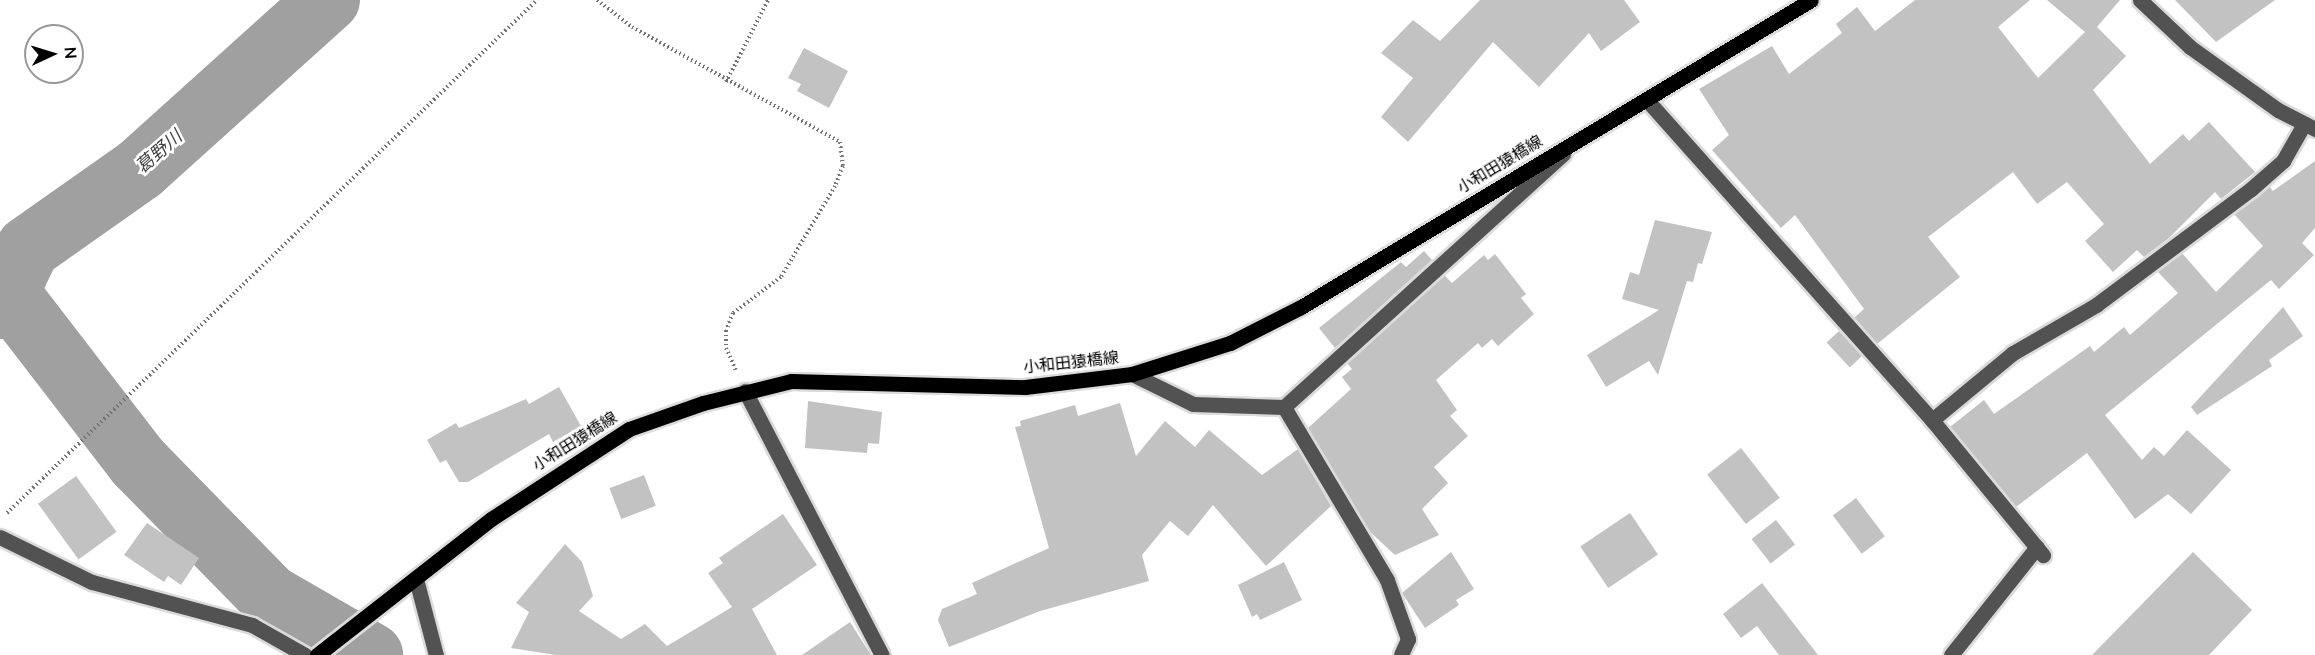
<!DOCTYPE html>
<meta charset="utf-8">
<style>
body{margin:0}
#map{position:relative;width:2315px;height:655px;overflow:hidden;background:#fff;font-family:"Nunito Sans","Noto Sans JP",sans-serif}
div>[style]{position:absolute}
.river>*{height:64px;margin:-32px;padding:0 32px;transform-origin:32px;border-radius:32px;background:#a0a0a0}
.building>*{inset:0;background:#c2c2c2;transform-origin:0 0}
.path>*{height:4px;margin-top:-2px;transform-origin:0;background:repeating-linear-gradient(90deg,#747474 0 1.5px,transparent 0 4.5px)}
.roads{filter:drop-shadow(2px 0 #dbdbdb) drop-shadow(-2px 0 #dbdbdb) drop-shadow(0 2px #dbdbdb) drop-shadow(0 -2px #dbdbdb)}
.minor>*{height:15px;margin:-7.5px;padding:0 7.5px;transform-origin:7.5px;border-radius:7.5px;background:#525252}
.major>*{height:15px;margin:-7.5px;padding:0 7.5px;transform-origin:7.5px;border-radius:7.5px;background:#000}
span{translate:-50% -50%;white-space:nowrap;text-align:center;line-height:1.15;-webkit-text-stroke:5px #fff;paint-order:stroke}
.street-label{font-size:16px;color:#000}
.water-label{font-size:18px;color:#414141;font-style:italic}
.north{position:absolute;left:24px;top:24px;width:60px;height:60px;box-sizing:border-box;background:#fff;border:2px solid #999;border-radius:50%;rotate:86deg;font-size:16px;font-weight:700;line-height:24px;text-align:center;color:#000}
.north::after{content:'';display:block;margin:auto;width:21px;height:27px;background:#000;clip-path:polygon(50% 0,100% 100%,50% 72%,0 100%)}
</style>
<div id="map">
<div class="river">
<i style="left:7px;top:292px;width:215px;rotate:52.4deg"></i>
<i style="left:138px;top:462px;width:187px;rotate:45.6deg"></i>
<i style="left:269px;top:596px;width:118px;rotate:30deg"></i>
<i style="left:0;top:307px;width:65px;rotate:-64.6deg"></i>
<i style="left:28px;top:248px;width:137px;rotate:-35.2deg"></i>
<i style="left:140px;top:169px;width:253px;rotate:-42deg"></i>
</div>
<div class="building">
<i style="clip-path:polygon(1480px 0,1624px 0,1640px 22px,1601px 51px,1589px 33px,1539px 87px,1493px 42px,1408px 142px,1381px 117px,1413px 78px,1381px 53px,1413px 20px,1440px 41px)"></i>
<i style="clip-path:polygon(1915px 0,2030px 0,1998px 27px,2038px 78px,2085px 32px,2047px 0,2120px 0,2097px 27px,2126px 56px,2093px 90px,2150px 164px,2183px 134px,2189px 141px,2209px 122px,2255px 172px,2221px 199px,2215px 192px,2169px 238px,2144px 257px,2137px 250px,2113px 272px,2085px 241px,2104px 224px,2067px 182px,2037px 204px,2013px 172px,1928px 237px,1960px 277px,1877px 344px,1854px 318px,1864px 309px,1795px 215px,1781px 228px,1712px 150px,1729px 135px,1699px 89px,1772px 46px,1789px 74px,1842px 33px,1836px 24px,1857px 7px,1875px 31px)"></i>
<i style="clip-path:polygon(2175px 0,2275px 0,2216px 42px)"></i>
<i style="clip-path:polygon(804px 48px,848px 71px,829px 108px,797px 91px,801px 84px,788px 78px)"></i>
<i style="clip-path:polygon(2315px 161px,2315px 228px,2302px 243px,2314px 255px,2279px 289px,2271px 280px,2105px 415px,2142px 460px,2154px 447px,2164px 456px,2187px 430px,2231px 470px,2191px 514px,2168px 494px,2135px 519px,2087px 453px,2016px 507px,1950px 427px,1984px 400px,1994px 414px,2090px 346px,2094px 352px,2124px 327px,2130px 335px,2178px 293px,2157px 271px,2182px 253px,2216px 292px,2263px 246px,2234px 214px,2269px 186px,2273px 191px)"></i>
<i style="clip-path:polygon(1655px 220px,1712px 232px,1702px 264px,1698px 263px,1693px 282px,1687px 281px,1658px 375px,1649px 361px,1606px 387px,1587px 355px,1659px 310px,1622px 299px,1630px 272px,1639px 275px)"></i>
<i style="clip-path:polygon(1424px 251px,1432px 260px,1335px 348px,1319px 328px,1401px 262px,1406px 267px)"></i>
<i style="clip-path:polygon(1495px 254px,1526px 294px,1521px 298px,1534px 314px,1498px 346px,1492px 339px,1482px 348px,1478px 343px,1436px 380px,1457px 410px,1450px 416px,1468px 436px,1434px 467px,1448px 483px,1422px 509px,1439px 535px,1395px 555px,1369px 531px,1308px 428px,1351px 389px,1342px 377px,1352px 369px,1347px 363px,1444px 275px,1452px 283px,1484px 255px,1488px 260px)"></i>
<i style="clip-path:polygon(2283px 307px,2303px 336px,2269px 360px,2272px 366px,2197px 415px,2191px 407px)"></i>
<i style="left:1839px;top:331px;width:34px;height:17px;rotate:47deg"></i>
<i style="clip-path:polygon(559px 387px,581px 426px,553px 442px,549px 434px,468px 482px,459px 482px,446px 460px,440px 463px,427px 440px,456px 423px,459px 428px,526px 399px,529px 404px)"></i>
<i style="clip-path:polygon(808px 401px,882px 412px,879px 444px,868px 443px,867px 453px,805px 448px)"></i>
<i style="clip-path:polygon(1120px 403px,1136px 456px,1165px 421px,1195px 447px,1209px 430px,1262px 475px,1298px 449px,1331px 506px,1266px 566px,1213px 505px,1188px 536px,1170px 521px,1142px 555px,1149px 581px,1040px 611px,949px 647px,938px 620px,942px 609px,977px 594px,972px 583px,1049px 548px,1015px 427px,1021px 426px,1020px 421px,1075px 405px,1078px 416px)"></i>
<i style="left:1741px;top:448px;width:63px;height:43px;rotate:52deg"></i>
<i style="left:644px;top:475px;width:33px;height:37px;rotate:69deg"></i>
<i style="left:76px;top:476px;width:69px;height:47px;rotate:54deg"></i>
<i style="left:1856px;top:498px;width:48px;height:29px;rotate:53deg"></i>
<i style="left:1630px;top:513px;width:50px;height:60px;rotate:56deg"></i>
<i style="clip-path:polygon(783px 514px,817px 565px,752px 609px,777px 655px,556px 655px,511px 648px,529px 612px,516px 603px,565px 544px,582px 562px,593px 596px,579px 611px,621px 639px,645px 624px,667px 646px,732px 607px,708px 573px,723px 563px,719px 558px)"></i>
<i style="left:1776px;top:520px;width:31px;height:31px;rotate:52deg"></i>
<i style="clip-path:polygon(147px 523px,199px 558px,181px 585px,168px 576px,164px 582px,124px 555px)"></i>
<i style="clip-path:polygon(1451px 552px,1474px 589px,1456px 600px,1459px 605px,1425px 628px,1402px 593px)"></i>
<i style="clip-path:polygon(2193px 552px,2252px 610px,2209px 655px,2092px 655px)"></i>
<i style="clip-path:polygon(1284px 562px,1302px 600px,1260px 620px,1257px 614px,1252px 617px,1238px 585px)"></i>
<i style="clip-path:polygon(1762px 583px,1818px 655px,1779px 655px,1757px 626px,1741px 638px,1723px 614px)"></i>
<i style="clip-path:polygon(850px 622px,871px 655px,802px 655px)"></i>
</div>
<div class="path">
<i style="left:597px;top:0;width:44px;rotate:37.6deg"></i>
<i style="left:632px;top:27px;width:238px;rotate:28.9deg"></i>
<i style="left:840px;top:142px;width:24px;rotate:83deg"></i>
<i style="left:843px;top:166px;width:22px;rotate:112deg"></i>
<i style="left:835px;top:186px;width:106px;rotate:120.7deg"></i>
<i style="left:781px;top:277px;width:60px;rotate:143.1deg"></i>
<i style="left:733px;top:313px;width:18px;rotate:112deg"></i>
<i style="left:726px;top:330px;width:18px;rotate:90deg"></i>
<i style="left:726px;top:348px;width:24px;rotate:66deg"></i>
<i style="left:726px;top:82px;width:92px;rotate:-62.9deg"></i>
<i style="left:7px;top:513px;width:738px;rotate:-44.07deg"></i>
</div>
<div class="roads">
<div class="minor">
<i style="left:2140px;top:0;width:69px;rotate:43.2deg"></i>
<i style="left:2190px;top:47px;width:108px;rotate:35.6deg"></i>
<i style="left:2278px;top:110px;width:42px;rotate:27.2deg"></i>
<i style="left:1647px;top:100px;width:429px;rotate:48.3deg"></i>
<i style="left:1932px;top:420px;width:175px;rotate:50.6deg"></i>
<i style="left:1132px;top:374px;width:68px;rotate:26.2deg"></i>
<i style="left:1193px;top:404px;width:91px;rotate:1.9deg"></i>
<i style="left:1284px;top:407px;width:377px;rotate:-42.2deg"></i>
<i style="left:745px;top:391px;width:297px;rotate:62.6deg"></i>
<i style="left:1284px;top:407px;width:201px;rotate:59.2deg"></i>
<i style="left:1387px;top:580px;width:63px;rotate:70.4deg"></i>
<i style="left:1408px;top:639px;width:17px;rotate:114deg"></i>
<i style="left:1932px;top:420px;width:105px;rotate:-39.6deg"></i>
<i style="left:2013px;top:353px;width:96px;rotate:-30deg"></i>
<i style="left:2096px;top:305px;width:194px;rotate:-36.8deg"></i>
<i style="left:2251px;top:189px;width:43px;rotate:-41.2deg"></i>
<i style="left:2283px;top:161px;width:43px;rotate:-60.4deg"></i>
<i style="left:0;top:537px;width:102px;rotate:26.1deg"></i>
<i style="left:92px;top:582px;width:166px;rotate:15deg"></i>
<i style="left:252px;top:625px;width:61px;rotate:29.5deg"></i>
<i style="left:416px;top:579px;width:79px;rotate:75.3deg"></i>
<i style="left:1951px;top:655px;width:138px;rotate:-51.5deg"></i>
</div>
<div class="major">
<i style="left:317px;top:655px;width:221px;rotate:-38deg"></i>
<i style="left:491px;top:519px;width:165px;rotate:-33.1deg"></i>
<i style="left:629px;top:429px;width:78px;rotate:-19.4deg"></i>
<i style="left:703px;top:403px;width:91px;rotate:-14deg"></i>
<i style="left:791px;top:381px;width:234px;rotate:1.5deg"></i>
<i style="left:1025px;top:387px;width:108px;rotate:-6.9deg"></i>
<i style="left:1132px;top:374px;width:103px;rotate:-17.6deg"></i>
<i style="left:1230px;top:343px;width:80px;rotate:-26.9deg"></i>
<i style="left:1301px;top:307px;width:595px;rotate:-31.05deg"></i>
</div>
</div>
<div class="street-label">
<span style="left:1500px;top:165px;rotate:-31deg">小和田猿橋線</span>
<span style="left:1071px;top:363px;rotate:-6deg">小和田猿橋線</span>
<span style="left:575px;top:442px;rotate:-32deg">小和田猿橋線</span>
</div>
<div class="water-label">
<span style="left:159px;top:152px;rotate:-41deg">葛野川</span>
</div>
<div class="north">N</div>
</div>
